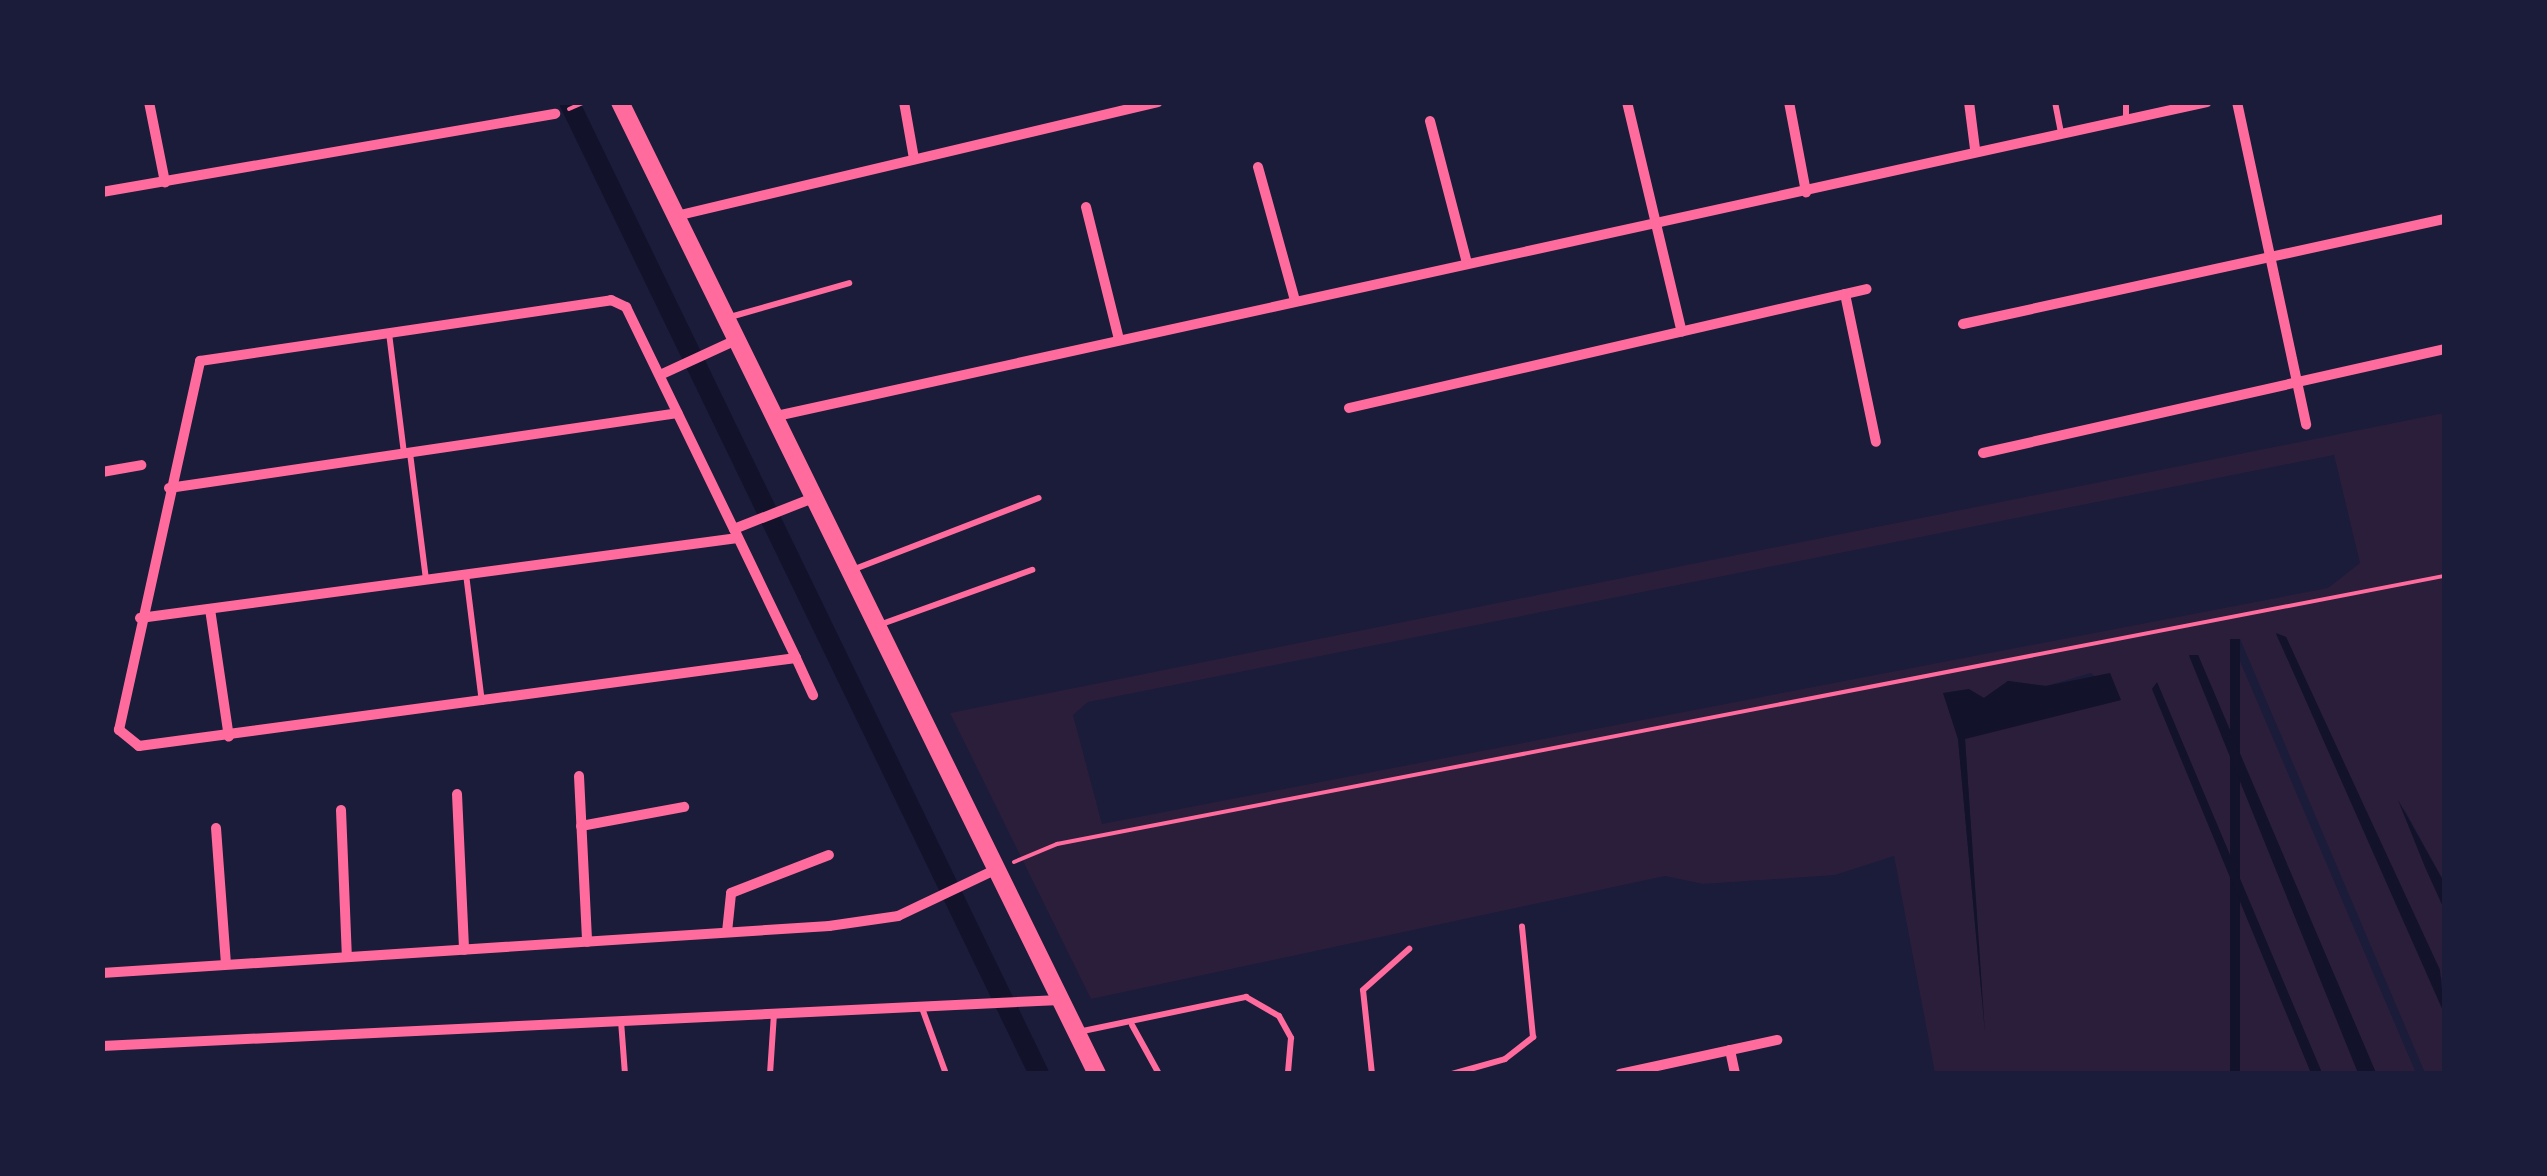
<!DOCTYPE html>
<style>
body{margin:0}
#map{position:relative;width:2547px;height:1176px;overflow:hidden;background:#1b1b3a;font-family:"Noto Sans",sans-serif}
div>[style]{position:absolute}
.green>*{inset:0;background:#2a1e3b}
.water>*{inset:0;background:#12122b;transform-origin:0 0}
.canal>*{height:20px;margin:-10px;padding:0 10px;transform-origin:10px;border-radius:10px;background:#12122b}
.path>*{height:4px;margin:-2px;padding:0 2px;transform-origin:2px;border-radius:2px;background:#ff6b9d}
.service>*{height:6px;margin:-3px;padding:0 3px;transform-origin:3px;border-radius:3px;background:#ff6b9d}
.minor>*{height:10px;margin:-5px;padding:0 5px;transform-origin:5px;border-radius:5px;background:#ff6b9d}
.secondary>*{height:18px;margin:-9px;padding:0 9px;transform-origin:9px;border-radius:9px;background:#ff6b9d}
span{translate:-50% -50%;white-space:nowrap;text-align:center;line-height:1.15;-webkit-text-stroke:9px #1b1b3a;paint-order:stroke}
.frame{position:absolute;inset:0;border:105px solid #1b1b3a;pointer-events:none}
</style>
<div id="map">
<div class="green">
<i style="clip-path:polygon(evenodd,2444px 413px,2444px 882px,2403px 807px,2444px 909px,2444px 984px,2286px 637px,2276px 634px,2430px 973px,2444px 1013px,2444px 1073px,2425px 1073px,2240px 639px,2231px 640px,2416px 1073px,2376px 1073px,2198px 655px,2189px 656px,2359px 1073px,2322px 1073px,2157px 683px,2311px 1073px,1935px 1073px,1894px 856px,1835px 875px,1703px 884px,1665px 876px,1091px 999px,950px 713px,2444px 413px,2334px 455px,2360px 563px,2328px 588px,1102px 824px,1073px 715px,1088px 702px,2334px 455px,2444px 413px,2091px 673px,2120px 700px,1965px 738px,1982px 999px,1958px 739px,1944px 693px,1984px 698px,2008px 681px,2046px 686px,2091px 673px)"></i>
</div>
<div class="water">
<i style="clip-path:polygon(2276px 633px,2286px 637px,2440px 970px,2444px 1013px)"></i>
<i style="left:2230px;top:639px;width:10px;height:472px"></i>
<i style="clip-path:polygon(2189px 655px,2198px 655px,2376px 1073px,2358px 1073px)"></i>
<i style="clip-path:polygon(2110px 673px,2121px 700px,1965px 739px,1985px 1033px,1958px 739px,1943px 693px,1969px 689px,1984px 698px,2008px 681px,2046px 686px)"></i>
<i style="clip-path:polygon(2157px 682px,2322px 1073px,2311px 1073px,2152px 689px)"></i>
<i style="clip-path:polygon(2398px 800px,2444px 882px,2444px 909px,2425px 867px)"></i>
</div>
<div class="canal">
<i style="left:569px;top:102px;width:1080px;rotate:64.19deg"></i>
</div>
<div class="path">
<i style="left:569px;top:109px;width:17px;rotate:-24deg"></i>
<i style="left:1014px;top:862px;width:47px;rotate:-22.7deg"></i>
<i style="left:1057px;top:844px;width:1413px;rotate:-10.94deg"></i>
</div>
<div class="service">
<i style="left:2055px;top:102px;width:33px;rotate:79deg"></i>
<i style="left:2126px;top:118px;width:16px;rotate:-90deg"></i>
<i style="left:730px;top:317px;width:124px;rotate:-15.9deg"></i>
<i style="left:389px;top:333px;width:121px;rotate:82.9deg"></i>
<i style="left:410px;top:453px;width:127px;rotate:82.8deg"></i>
<i style="left:852px;top:570px;width:200px;rotate:-21.1deg"></i>
<i style="left:466px;top:574px;width:129px;rotate:82.9deg"></i>
<i style="left:879px;top:625px;width:163px;rotate:-19.8deg"></i>
<i style="left:922px;top:1008px;width:70px;rotate:70deg"></i>
<i style="left:621px;top:1021px;width:53px;rotate:85.7deg"></i>
<i style="left:1132px;top:1025px;width:56px;rotate:61.1deg"></i>
<i style="left:1078px;top:1032px;width:172px;rotate:-11.8deg"></i>
<i style="left:1246px;top:997px;width:38px;rotate:30deg"></i>
<i style="left:1279px;top:1016px;width:25px;rotate:61deg"></i>
<i style="left:1291px;top:1038px;width:36px;rotate:95deg"></i>
<i style="left:770px;top:1074px;width:60px;rotate:-86.2deg"></i>
<i style="left:1372px;top:1074px;width:84px;rotate:-96.1deg"></i>
<i style="left:1363px;top:990px;width:62px;rotate:-41.7deg"></i>
<i style="left:1452px;top:1074px;width:55px;rotate:-15.8deg"></i>
<i style="left:1505px;top:1059px;width:36px;rotate:-38deg"></i>
<i style="left:1533px;top:1037px;width:111px;rotate:-95.7deg"></i>
</div>
<div class="minor">
<i style="left:149px;top:102px;width:82px;rotate:78.7deg"></i>
<i style="left:904px;top:102px;width:58px;rotate:80deg"></i>
<i style="left:1627px;top:102px;width:236px;rotate:76.6deg"></i>
<i style="left:1789px;top:102px;width:92px;rotate:79.3deg"></i>
<i style="left:1969px;top:102px;width:47px;rotate:82.7deg"></i>
<i style="left:2237px;top:102px;width:330px;rotate:77.9deg"></i>
<i style="left:1430px;top:121px;width:147px;rotate:75.4deg"></i>
<i style="left:1258px;top:167px;width:138px;rotate:74.5deg"></i>
<i style="left:102px;top:192px;width:460px;rotate:-9.8deg"></i>
<i style="left:1086px;top:207px;width:136px;rotate:76deg"></i>
<i style="left:676px;top:216px;width:495px;rotate:-13.3deg"></i>
<i style="left:1845px;top:294px;width:151px;rotate:78.2deg"></i>
<i style="left:1963px;top:324px;width:492px;rotate:-12.3deg"></i>
<i style="left:660px;top:375px;width:81px;rotate:-24.7deg"></i>
<i style="left:1349px;top:408px;width:531px;rotate:-12.94deg"></i>
<i style="left:772px;top:417px;width:1469px;rotate:-12.38deg"></i>
<i style="left:1983px;top:453px;width:473px;rotate:-12.7deg"></i>
<i style="left:102px;top:472px;width:40px;rotate:-10deg"></i>
<i style="left:169px;top:488px;width:514px;rotate:-8.38deg"></i>
<i style="left:734px;top:529px;width:85px;rotate:-21.4deg"></i>
<i style="left:210px;top:609px;width:129px;rotate:81.6deg"></i>
<i style="left:140px;top:618px;width:603px;rotate:-7.62deg"></i>
<i style="left:796px;top:658px;width:663px;rotate:172.37deg"></i>
<i style="left:139px;top:746px;width:26px;rotate:-141deg"></i>
<i style="left:119px;top:730px;width:378px;rotate:-77.6deg"></i>
<i style="left:200px;top:361px;width:416px;rotate:-8.4deg"></i>
<i style="left:611px;top:300px;width:17px;rotate:25deg"></i>
<i style="left:626px;top:307px;width:247px;rotate:64.1deg"></i>
<i style="left:734px;top:529px;width:143px;rotate:64.3deg"></i>
<i style="left:796px;top:658px;width:41px;rotate:65.3deg"></i>
<i style="left:579px;top:776px;width:166px;rotate:87.2deg"></i>
<i style="left:457px;top:794px;width:156px;rotate:87.4deg"></i>
<i style="left:341px;top:810px;width:147px;rotate:87.7deg"></i>
<i style="left:581px;top:826px;width:105px;rotate:-10.5deg"></i>
<i style="left:216px;top:828px;width:136px;rotate:85.8deg"></i>
<i style="left:727px;top:932px;width:39px;rotate:-84deg"></i>
<i style="left:731px;top:893px;width:105px;rotate:-21.2deg"></i>
<i style="left:102px;top:973px;width:729px;rotate:-3.7deg"></i>
<i style="left:829px;top:926px;width:70px;rotate:-8.2deg"></i>
<i style="left:898px;top:916px;width:110px;rotate:-25.4deg"></i>
<i style="left:102px;top:1046px;width:959px;rotate:-2.75deg"></i>
<i style="left:1730px;top:1050px;width:25px;rotate:78deg"></i>
<i style="left:1620px;top:1074px;width:161px;rotate:-12.2deg"></i>
</div>
<div class="secondary">
<i style="left:620px;top:102px;width:1083px;rotate:63.86deg"></i>
</div>
<div class="frame"></div>
</div>
